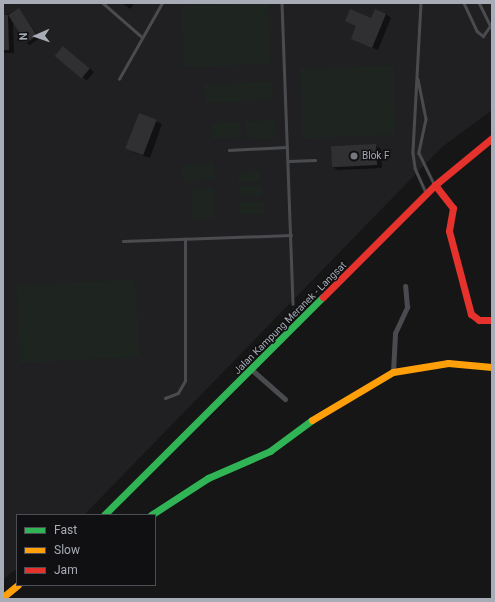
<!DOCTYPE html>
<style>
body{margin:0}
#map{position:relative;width:495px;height:602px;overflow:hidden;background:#161616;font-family:Roboto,sans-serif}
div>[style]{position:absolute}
.built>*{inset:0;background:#202022}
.green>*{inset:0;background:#1e241f;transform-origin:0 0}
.shadow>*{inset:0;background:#0007;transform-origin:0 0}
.building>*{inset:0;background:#303032;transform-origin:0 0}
.lane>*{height:2.5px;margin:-1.25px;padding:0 1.25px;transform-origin:1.25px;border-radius:1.25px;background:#4a4b4e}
.street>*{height:5px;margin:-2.5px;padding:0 2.5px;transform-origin:2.5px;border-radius:2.5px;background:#4a4b4e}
.fast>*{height:7px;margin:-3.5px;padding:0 3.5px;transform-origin:3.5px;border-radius:3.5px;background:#30b455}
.slow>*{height:7px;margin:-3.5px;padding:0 3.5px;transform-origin:3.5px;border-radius:3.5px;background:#ff9f0a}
.jam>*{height:7px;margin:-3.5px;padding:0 3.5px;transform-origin:3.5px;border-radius:3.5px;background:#e5322d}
.dots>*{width:11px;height:11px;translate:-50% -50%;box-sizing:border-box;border:2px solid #101012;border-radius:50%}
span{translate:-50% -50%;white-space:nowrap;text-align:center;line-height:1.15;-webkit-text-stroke:3px #101012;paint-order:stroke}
.poi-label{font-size:10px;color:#a8acb6}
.left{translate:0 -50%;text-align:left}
.street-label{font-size:10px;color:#a8acb6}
.frame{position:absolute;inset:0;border:4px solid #a8acb6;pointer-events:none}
.legend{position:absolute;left:16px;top:514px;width:140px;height:72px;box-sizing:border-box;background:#101012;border:1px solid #4d4e54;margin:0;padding:5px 7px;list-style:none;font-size:12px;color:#a8acb6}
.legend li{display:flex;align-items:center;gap:8px;height:20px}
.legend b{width:20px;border:1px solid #4d4e54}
.north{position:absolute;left:16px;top:16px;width:40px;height:40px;-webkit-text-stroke:3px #101012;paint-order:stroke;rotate:268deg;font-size:11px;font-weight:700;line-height:16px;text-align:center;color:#a8acb6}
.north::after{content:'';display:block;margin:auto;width:14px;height:18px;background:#a8acb6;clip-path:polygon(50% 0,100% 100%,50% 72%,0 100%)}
</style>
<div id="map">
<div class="built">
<i style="clip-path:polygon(3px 3px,492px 3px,492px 110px,442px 147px,84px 515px,17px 515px,17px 569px,3px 579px)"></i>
</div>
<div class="green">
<i style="left:268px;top:3px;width:61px;height:86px;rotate:88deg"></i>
<i style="left:393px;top:65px;width:70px;height:93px;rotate:88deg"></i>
<i style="left:272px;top:81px;width:19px;height:68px;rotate:87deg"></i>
<i style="left:275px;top:120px;width:18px;height:29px;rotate:87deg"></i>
<i style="left:240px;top:121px;width:16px;height:29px;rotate:86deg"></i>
<i style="left:214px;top:163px;width:17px;height:32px;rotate:87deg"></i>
<i style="left:260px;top:170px;width:11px;height:22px;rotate:85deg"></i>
<i style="left:262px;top:186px;width:10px;height:22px;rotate:90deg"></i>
<i style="left:192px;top:188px;width:22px;height:31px"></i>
<i style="left:263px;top:202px;width:12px;height:23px;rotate:90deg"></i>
<i style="left:135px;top:279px;width:78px;height:119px;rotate:87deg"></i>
</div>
<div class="shadow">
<i style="clip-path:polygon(122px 3px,135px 3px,130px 9px)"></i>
<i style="clip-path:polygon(19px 9px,40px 38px,30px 45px,26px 43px,13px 22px,14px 53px,3px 53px,3px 16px)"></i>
<i style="clip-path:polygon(386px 14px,391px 18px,378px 50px,358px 42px,357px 26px)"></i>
<i style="left:64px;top:47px;width:39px;height:11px;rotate:40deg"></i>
<i style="clip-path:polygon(140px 115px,162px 124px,150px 158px,133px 152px)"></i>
<i style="clip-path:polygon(376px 146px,381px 149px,382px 168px,338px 170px,332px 167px)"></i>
</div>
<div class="building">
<i style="left:19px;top:8px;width:33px;height:13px;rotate:57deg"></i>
<i style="clip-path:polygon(350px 9px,371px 18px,375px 9px,386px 14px,372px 48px,351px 39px,356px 26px,345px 21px)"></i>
<i style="clip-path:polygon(3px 15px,8px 15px,9px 50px,3px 50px)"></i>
<i style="left:63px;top:46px;width:35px;height:13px;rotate:40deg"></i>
<i style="left:139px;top:113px;width:19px;height:38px;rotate:21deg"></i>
<i style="left:376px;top:144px;width:21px;height:45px;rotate:87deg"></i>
</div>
<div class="lane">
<i style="left:103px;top:3px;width:50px;rotate:41deg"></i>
<i style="left:282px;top:3px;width:301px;rotate:87.9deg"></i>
<i style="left:421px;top:3px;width:150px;rotate:93.1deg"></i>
<i style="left:413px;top:153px;width:15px;rotate:82deg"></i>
<i style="left:415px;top:168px;width:27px;rotate:66deg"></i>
<i style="left:464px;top:3px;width:31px;rotate:65deg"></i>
<i style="left:477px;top:31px;width:8px;rotate:40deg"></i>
<i style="left:483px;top:36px;width:12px;rotate:-55deg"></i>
<i style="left:490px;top:26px;width:25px;rotate:-116deg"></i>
<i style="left:119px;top:79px;width:87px;rotate:-60.5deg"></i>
<i style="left:418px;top:79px;width:41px;rotate:78.7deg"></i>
<i style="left:426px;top:119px;width:35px;rotate:102deg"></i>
<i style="left:419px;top:153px;width:34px;rotate:64deg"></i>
<i style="left:229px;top:150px;width:58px;rotate:-3deg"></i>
<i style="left:289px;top:161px;width:26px;rotate:-2deg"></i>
<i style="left:123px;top:241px;width:168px;rotate:-2deg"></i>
<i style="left:165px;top:398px;width:14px;rotate:-21deg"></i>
<i style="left:178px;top:393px;width:14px;rotate:-60deg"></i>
<i style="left:185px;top:381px;width:142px;rotate:-90deg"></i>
</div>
<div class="street">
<i style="left:252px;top:370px;width:44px;rotate:41.3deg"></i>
<i style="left:393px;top:372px;width:39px;rotate:-87deg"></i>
<i style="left:395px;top:333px;width:29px;rotate:-65deg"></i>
<i style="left:407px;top:307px;width:21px;rotate:-95deg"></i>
</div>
<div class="fast">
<i style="left:104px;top:515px;width:309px;rotate:-44.9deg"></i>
<i style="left:151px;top:515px;width:68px;rotate:-33deg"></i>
<i style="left:208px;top:478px;width:68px;rotate:-23.5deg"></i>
<i style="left:270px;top:451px;width:52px;rotate:-36.4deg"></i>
</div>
<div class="slow">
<i style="left:312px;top:420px;width:94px;rotate:-30.7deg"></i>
<i style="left:393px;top:372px;width:56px;rotate:-9.3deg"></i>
<i style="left:448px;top:363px;width:44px;rotate:5.2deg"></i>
<i style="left:3px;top:597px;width:19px;rotate:-39deg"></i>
</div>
<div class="jam">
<i style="left:435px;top:185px;width:29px;rotate:52deg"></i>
<i style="left:453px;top:208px;width:23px;rotate:100deg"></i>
<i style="left:449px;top:231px;width:86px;rotate:75.2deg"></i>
<i style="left:471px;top:314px;width:10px;rotate:37deg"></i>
<i style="left:479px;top:320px;width:12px"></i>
<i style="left:323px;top:297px;width:158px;rotate:-45deg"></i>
<i style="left:435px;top:185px;width:74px;rotate:-39.5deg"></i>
</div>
<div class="dots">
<i style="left:354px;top:156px;background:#75787e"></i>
</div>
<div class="poi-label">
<span class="left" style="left:362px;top:156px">Blok F</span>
</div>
<div class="street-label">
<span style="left:290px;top:318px;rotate:-45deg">Jalan Kampung Meranek - Langsat</span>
</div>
<div class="frame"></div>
<ul class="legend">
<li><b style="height:5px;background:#30b455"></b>Fast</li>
<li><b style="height:5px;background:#ff9f0a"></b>Slow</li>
<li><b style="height:5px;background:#e5322d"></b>Jam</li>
</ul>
<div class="north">N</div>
</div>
